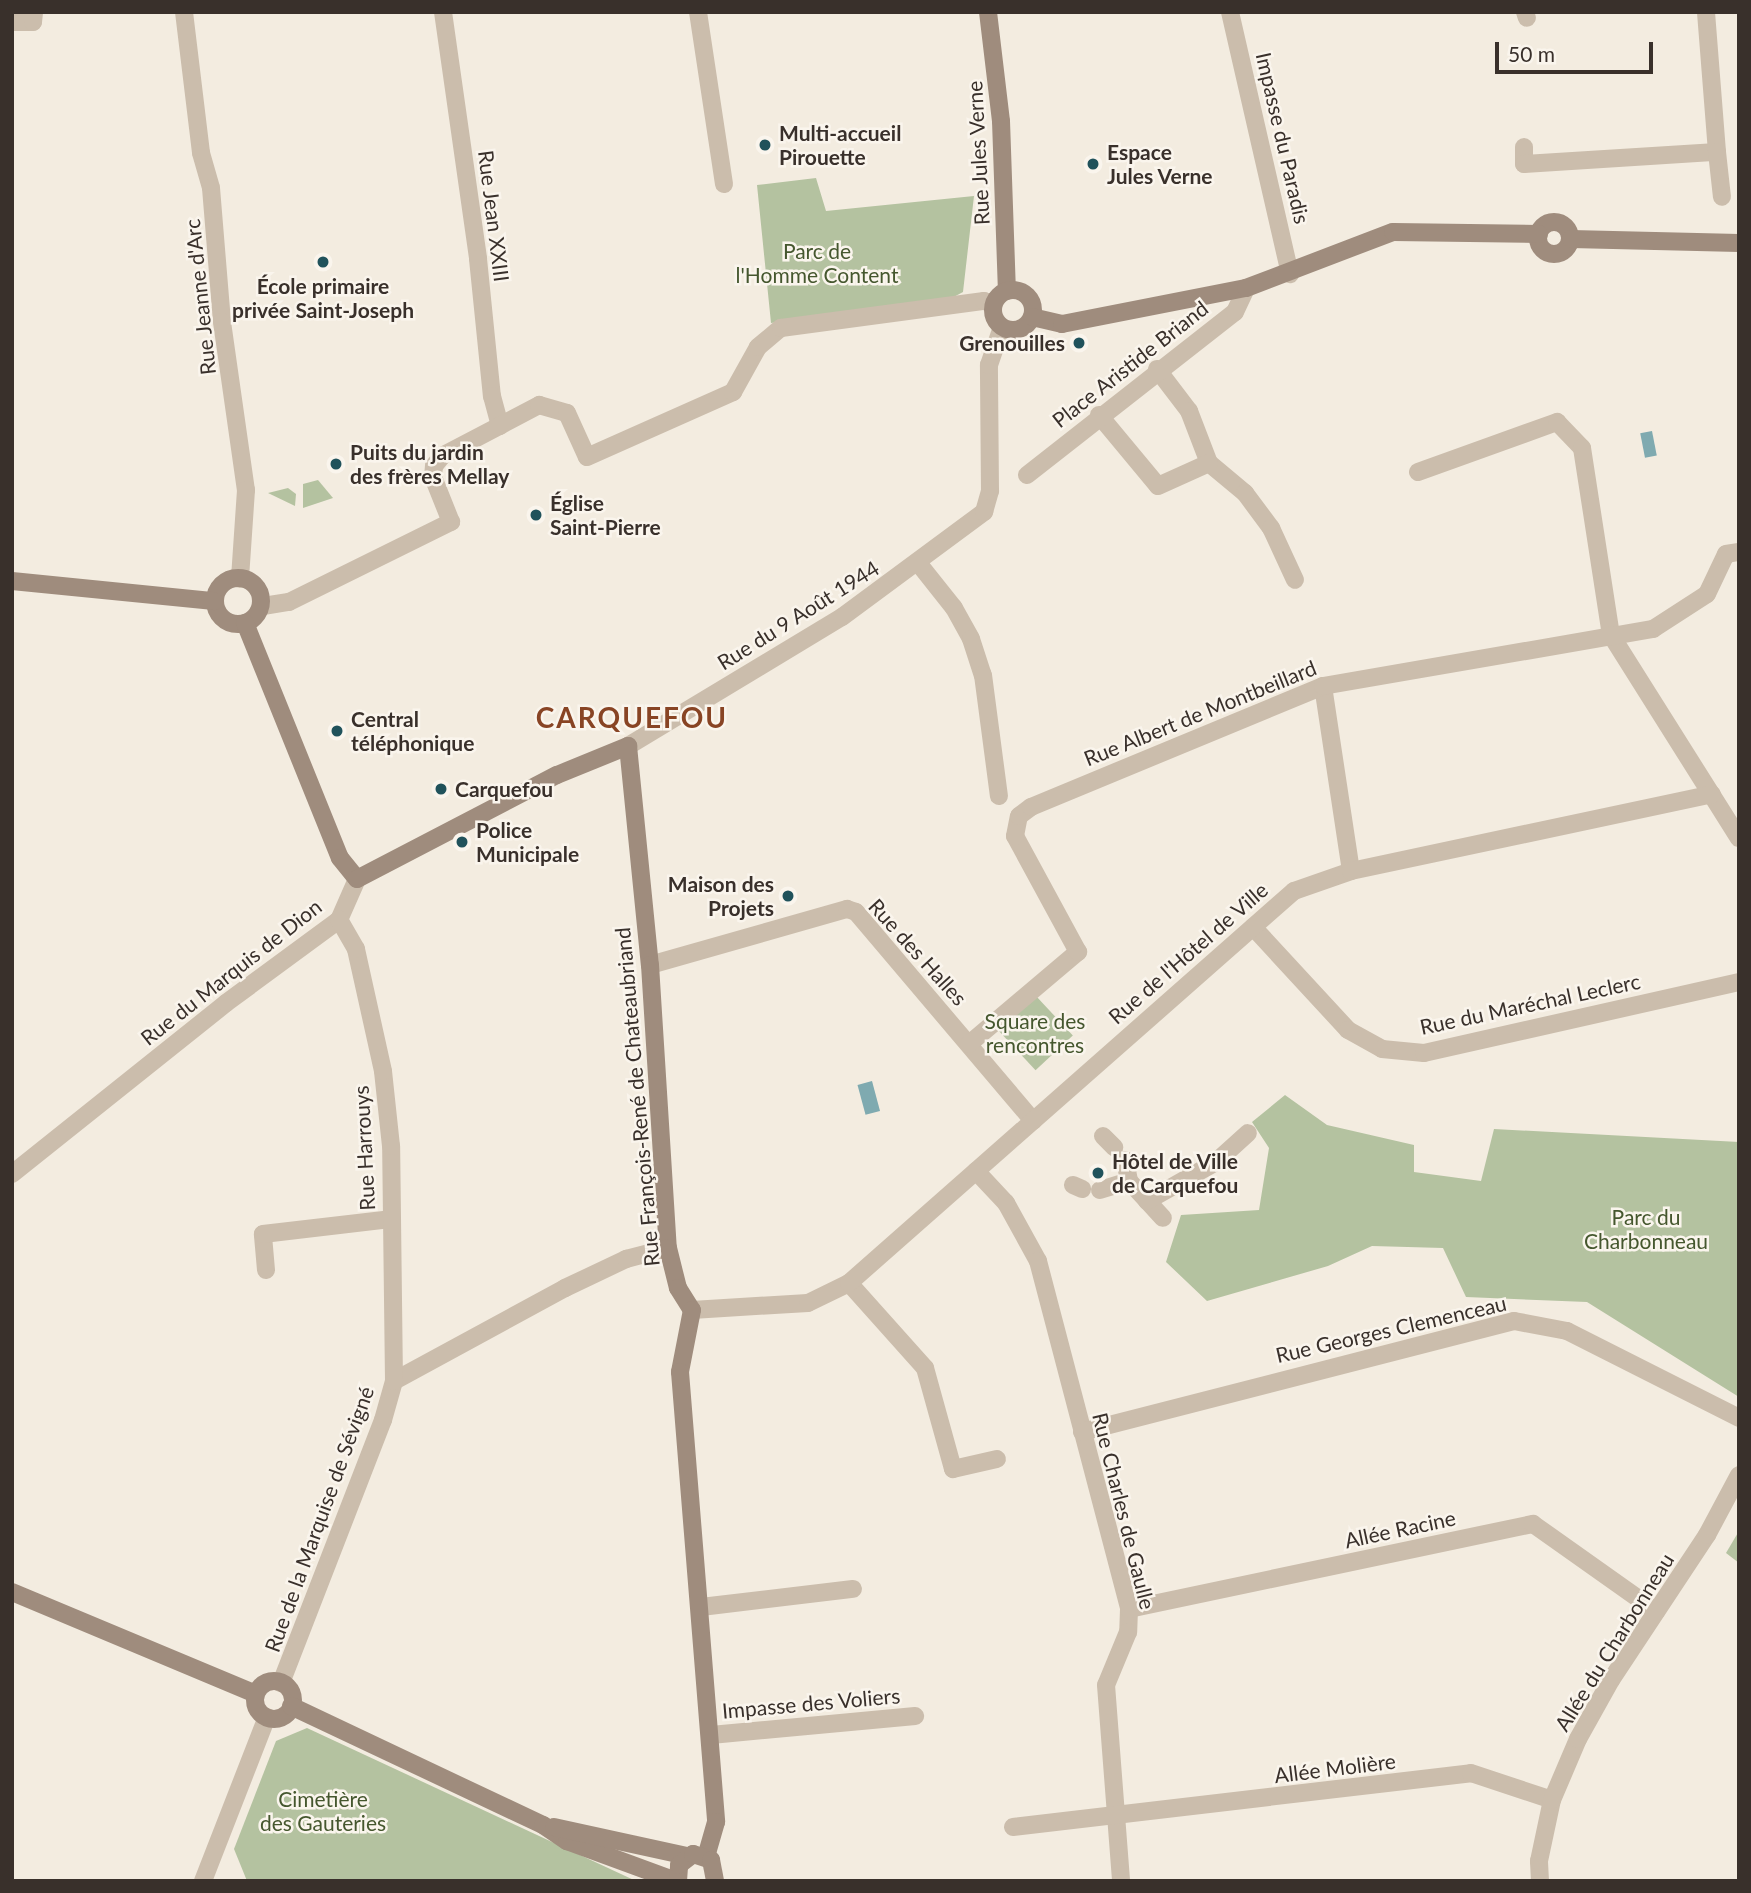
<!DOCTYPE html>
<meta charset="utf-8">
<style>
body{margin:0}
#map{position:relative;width:1751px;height:1893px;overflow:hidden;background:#f3ece0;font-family:Lato,sans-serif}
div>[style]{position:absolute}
.green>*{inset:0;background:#b4c2a0;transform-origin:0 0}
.water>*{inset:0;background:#7faab0;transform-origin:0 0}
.street>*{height:18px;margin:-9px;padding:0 9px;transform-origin:9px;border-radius:9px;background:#cbbdac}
.secondary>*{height:18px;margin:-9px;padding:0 9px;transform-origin:9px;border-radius:9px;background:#9f8c7d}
.secondary>.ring{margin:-9px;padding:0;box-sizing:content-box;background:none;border:18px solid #9f8c7d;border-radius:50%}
.dots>*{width:19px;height:19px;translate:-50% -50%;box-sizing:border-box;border:4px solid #faf5ed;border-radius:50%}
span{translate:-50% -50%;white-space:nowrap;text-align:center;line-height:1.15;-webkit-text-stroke:5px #faf5ed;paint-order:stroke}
.poi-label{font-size:21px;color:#39302b;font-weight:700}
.left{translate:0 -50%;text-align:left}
.right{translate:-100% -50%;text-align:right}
.street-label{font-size:21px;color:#39302b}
.park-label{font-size:21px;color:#45572e}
.district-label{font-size:28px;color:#884424;font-weight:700;letter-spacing:2px}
.frame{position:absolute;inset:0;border:14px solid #39302b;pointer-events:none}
.scale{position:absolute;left:1495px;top:42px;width:158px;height:32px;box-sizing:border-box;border:4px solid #39302b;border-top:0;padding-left:9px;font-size:21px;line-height:24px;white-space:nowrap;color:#39302b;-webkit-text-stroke:5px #faf5ed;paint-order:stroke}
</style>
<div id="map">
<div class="green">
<i style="clip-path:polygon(816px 178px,826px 211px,974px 196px,963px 292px,950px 299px,771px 323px,757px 185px)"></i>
<i style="clip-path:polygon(318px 480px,333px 498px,303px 508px,303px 484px)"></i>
<i style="clip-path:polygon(288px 488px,296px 494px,295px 506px,268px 493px)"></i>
<i style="left:1036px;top:996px;width:54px;height:51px;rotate:47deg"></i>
<i style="clip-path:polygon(1285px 1095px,1327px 1125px,1414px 1145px,1414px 1172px,1481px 1181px,1494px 1129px,1739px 1142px,1739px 1397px,1587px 1302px,1466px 1297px,1443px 1248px,1372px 1246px,1328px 1266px,1207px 1301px,1166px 1262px,1181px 1215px,1259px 1210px,1269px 1148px,1252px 1122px)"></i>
<i style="clip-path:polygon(1739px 1531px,1739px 1563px,1726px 1553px)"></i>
<i style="clip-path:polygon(307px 1728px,636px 1881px,247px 1881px,234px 1849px,276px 1741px)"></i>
</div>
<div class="water">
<i style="left:1652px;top:431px;width:25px;height:12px;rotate:79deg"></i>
<i style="left:872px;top:1081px;width:31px;height:15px;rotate:75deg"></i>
</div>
<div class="street">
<i style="left:184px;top:12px;width:142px;rotate:83.1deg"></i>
<i style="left:201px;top:153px;width:36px;rotate:74deg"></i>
<i style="left:211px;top:188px;width:134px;rotate:85.3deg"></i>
<i style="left:222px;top:322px;width:170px;rotate:81.9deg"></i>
<i style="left:246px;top:490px;width:89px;rotate:93.9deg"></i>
<i style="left:443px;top:12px;width:249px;rotate:81.9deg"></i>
<i style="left:478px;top:259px;width:138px;rotate:84.2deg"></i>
<i style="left:492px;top:396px;width:31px;rotate:75deg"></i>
<i style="left:698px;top:12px;width:174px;rotate:81.4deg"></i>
<i style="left:1230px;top:12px;width:269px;rotate:77.1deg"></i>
<i style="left:1525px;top:12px;width:6px;rotate:72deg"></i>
<i style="left:12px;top:22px;width:21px"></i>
<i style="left:33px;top:22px;width:10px;rotate:-84deg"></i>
<i style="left:1524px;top:147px;width:17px;rotate:90deg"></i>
<i style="left:1524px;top:164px;width:193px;rotate:-3.6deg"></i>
<i style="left:1717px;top:152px;width:140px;rotate:-94.5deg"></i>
<i style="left:1717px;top:152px;width:45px;rotate:83.7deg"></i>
<i style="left:1157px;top:369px;width:53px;rotate:52.7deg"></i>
<i style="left:1189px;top:411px;width:56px;rotate:69deg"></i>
<i style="left:1209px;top:463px;width:47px;rotate:39.8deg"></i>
<i style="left:1245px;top:493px;width:44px;rotate:53.4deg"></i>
<i style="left:1271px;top:528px;width:57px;rotate:65.2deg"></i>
<i style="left:1099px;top:415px;width:92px;rotate:50.3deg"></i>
<i style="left:1158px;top:486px;width:56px;rotate:-24.3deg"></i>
<i style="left:1418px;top:472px;width:148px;rotate:-19.8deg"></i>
<i style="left:1557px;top:422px;width:36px;rotate:46deg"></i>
<i style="left:1582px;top:448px;width:189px;rotate:81.2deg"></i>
<i style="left:1611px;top:635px;width:240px;rotate:57.8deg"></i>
<i style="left:1027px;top:475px;width:264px;rotate:-38.1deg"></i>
<i style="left:1235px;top:312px;width:26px;rotate:-65deg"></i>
<i style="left:919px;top:564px;width:56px;rotate:51.5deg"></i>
<i style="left:954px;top:608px;width:35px;rotate:61deg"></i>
<i style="left:971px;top:639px;width:38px;rotate:72deg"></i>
<i style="left:983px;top:675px;width:122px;rotate:82.5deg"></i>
<i style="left:263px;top:606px;width:26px;rotate:-9deg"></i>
<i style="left:289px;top:602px;width:181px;rotate:-26.3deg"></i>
<i style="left:451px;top:522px;width:48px;rotate:-111.8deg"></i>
<i style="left:433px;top:477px;width:11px;rotate:-85deg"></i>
<i style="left:434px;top:466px;width:13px;rotate:-51deg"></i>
<i style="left:442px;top:456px;width:110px;rotate:-27.7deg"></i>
<i style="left:539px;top:405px;width:29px;rotate:16deg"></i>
<i style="left:567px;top:413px;width:48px;rotate:65.6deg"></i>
<i style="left:587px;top:457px;width:160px;rotate:-24deg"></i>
<i style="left:733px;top:392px;width:51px;rotate:-60.9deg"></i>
<i style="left:758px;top:347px;width:30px;rotate:-40deg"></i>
<i style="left:781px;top:328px;width:205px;rotate:-7.6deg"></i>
<i style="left:984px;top:301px;width:10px;rotate:17deg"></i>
<i style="left:1323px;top:686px;width:187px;rotate:81.4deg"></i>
<i style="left:628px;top:746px;width:250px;rotate:-31.1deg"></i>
<i style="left:842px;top:617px;width:177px;rotate:-36.5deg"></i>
<i style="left:984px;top:512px;width:22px;rotate:-74deg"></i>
<i style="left:990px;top:491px;width:126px;rotate:-90.5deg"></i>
<i style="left:989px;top:365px;width:40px;rotate:-71.1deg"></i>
<i style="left:1253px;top:927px;width:140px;rotate:47.3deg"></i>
<i style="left:1348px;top:1030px;width:39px;rotate:29deg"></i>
<i style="left:1382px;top:1049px;width:42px;rotate:5.4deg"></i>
<i style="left:1424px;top:1053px;width:323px;rotate:-12.7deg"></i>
<i style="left:650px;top:965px;width:205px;rotate:-15.9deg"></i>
<i style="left:847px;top:909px;width:9px;rotate:18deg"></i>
<i style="left:856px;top:912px;width:274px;rotate:49.7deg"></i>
<i style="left:969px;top:1044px;width:143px;rotate:-40.2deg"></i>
<i style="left:1078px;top:952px;width:132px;rotate:-118.5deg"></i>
<i style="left:1015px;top:836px;width:20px;rotate:-79deg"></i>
<i style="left:1019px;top:816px;width:15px;rotate:-37deg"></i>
<i style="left:1031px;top:807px;width:316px;rotate:-22.5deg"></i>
<i style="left:1323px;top:686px;width:335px;rotate:-9.8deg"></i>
<i style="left:1653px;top:629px;width:64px;rotate:-32.9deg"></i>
<i style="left:1707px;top:594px;width:44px;rotate:-64.6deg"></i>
<i style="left:1726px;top:554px;width:13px;rotate:-9deg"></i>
<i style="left:1103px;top:1136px;width:16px;rotate:45deg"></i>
<i style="left:1125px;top:1160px;width:21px;rotate:79deg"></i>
<i style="left:1129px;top:1181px;width:50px;rotate:47.4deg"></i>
<i style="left:976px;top:1171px;width:44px;rotate:46.8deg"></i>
<i style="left:1006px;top:1203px;width:66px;rotate:61.1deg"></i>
<i style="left:1038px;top:1261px;width:360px;rotate:75.3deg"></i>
<i style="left:1129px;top:1609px;width:23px;rotate:92deg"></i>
<i style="left:1128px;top:1632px;width:57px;rotate:112.5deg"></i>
<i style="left:1106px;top:1685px;width:197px;rotate:85.6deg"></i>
<i style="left:12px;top:1174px;width:274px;rotate:-38.6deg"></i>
<i style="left:226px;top:1003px;width:140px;rotate:-36.3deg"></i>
<i style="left:339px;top:920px;width:45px;rotate:-66.3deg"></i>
<i style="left:1073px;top:1185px;width:10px;rotate:24deg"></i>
<i style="left:1100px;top:1190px;width:30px;rotate:-17deg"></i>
<i style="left:1147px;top:1201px;width:79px;rotate:-29.5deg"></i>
<i style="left:1216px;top:1162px;width:43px;rotate:-42.2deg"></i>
<i style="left:266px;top:1270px;width:36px;rotate:-95deg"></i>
<i style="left:263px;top:1234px;width:128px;rotate:-6.7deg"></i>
<i style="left:849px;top:1283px;width:114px;rotate:48.2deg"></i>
<i style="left:925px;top:1368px;width:105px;rotate:74.5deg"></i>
<i style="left:953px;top:1469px;width:45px;rotate:-12.8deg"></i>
<i style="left:692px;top:1310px;width:116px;rotate:-3.5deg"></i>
<i style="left:808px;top:1303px;width:46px;rotate:-26deg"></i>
<i style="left:849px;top:1283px;width:593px;rotate:-41.38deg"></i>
<i style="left:1294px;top:891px;width:60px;rotate:-19.3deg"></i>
<i style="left:1351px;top:871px;width:369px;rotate:-12deg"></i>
<i style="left:394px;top:1381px;width:195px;rotate:-28.5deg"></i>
<i style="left:565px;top:1288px;width:68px;rotate:-25.4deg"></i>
<i style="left:626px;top:1259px;width:43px;rotate:-14.7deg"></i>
<i style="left:1082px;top:1432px;width:446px;rotate:-14.4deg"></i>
<i style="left:1514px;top:1321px;width:54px;rotate:10.7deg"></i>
<i style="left:1567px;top:1331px;width:193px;rotate:26.8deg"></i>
<i style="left:701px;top:1607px;width:153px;rotate:-6.8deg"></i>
<i style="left:1129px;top:1609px;width:413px;rotate:-11.9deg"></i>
<i style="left:1533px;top:1524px;width:151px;rotate:35.3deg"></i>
<i style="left:281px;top:1683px;width:282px;rotate:-68.8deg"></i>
<i style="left:383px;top:1420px;width:41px;rotate:-74.2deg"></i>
<i style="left:394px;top:1381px;width:235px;rotate:-90.7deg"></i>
<i style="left:391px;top:1146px;width:75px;rotate:-96.1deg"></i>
<i style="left:383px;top:1071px;width:125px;rotate:-102.5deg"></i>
<i style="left:356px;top:949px;width:34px;rotate:-120deg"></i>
<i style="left:711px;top:1735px;width:205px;rotate:-5.3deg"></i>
<i style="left:1013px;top:1827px;width:461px;rotate:-6.7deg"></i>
<i style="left:1471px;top:1773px;width:85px;rotate:18.4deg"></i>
<i style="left:203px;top:1881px;width:176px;rotate:-68.7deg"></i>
<i style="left:1540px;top:1881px;width:20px;rotate:-93deg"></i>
<i style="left:1539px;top:1861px;width:62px;rotate:-78deg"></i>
<i style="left:1552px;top:1800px;width:66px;rotate:-66.9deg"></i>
<i style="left:1578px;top:1739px;width:68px;rotate:-60.8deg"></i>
<i style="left:1611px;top:1680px;width:174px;rotate:-56.5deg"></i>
<i style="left:1707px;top:1535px;width:68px;rotate:-61.9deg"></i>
</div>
<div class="secondary">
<i style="left:988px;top:12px;width:110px;rotate:83.2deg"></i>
<i style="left:1001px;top:121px;width:170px;rotate:88deg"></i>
<i class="ring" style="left:1538px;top:222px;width:14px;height:14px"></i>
<i style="left:1571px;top:239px;width:168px;rotate:1.4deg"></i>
<i class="ring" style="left:993px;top:290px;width:22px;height:22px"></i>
<i style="left:1032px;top:317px;width:31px;rotate:13deg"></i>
<i style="left:1062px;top:324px;width:187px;rotate:-11.1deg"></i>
<i style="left:1246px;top:288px;width:157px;rotate:-20.9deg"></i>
<i style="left:1393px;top:232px;width:146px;rotate:0.8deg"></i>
<i class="ring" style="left:215px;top:578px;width:28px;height:28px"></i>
<i style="left:12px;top:581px;width:203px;rotate:5.7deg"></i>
<i style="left:245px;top:623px;width:253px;rotate:68deg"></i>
<i style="left:340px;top:858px;width:27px;rotate:51deg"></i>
<i style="left:357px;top:879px;width:225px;rotate:-27.5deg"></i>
<i style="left:557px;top:775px;width:77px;rotate:-22.2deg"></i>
<i style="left:628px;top:746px;width:220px;rotate:84.3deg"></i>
<i style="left:650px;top:965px;width:284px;rotate:86.4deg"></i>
<i style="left:668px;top:1248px;width:41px;rotate:76deg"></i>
<i style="left:678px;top:1288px;width:26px;rotate:58deg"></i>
<i style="left:692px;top:1310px;width:63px;rotate:101deg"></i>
<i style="left:680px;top:1372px;width:451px;rotate:85.4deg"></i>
<i style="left:716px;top:1822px;width:35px;rotate:106deg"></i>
<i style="left:12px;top:1592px;width:264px;rotate:22.7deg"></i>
<i class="ring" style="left:255px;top:1681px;width:20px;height:20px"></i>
<i style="left:291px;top:1706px;width:279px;rotate:25.3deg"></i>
<i style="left:543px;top:1825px;width:29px;rotate:34deg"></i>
<i style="left:567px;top:1841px;width:116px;rotate:20.2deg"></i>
<i style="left:554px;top:1827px;width:136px;rotate:12.3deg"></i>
<i style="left:678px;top:1881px;width:16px;rotate:-86deg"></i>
<i style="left:679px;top:1865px;width:18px;rotate:-38deg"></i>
<i style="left:693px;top:1854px;width:19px;rotate:18deg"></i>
<i style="left:711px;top:1860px;width:21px;rotate:79deg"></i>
</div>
<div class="dots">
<i style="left:765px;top:145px;background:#20525b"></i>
<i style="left:1093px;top:164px;background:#20525b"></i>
<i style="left:323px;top:262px;background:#20525b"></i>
<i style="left:1079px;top:343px;background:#20525b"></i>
<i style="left:336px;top:464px;background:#20525b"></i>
<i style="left:536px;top:515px;background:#20525b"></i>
<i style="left:337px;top:731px;background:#20525b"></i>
<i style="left:441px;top:789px;background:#20525b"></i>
<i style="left:462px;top:842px;background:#20525b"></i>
<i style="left:788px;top:896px;background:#20525b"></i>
<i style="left:1098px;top:1173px;background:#20525b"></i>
</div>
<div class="poi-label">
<span class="left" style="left:779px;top:145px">Multi-accueil<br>Pirouette</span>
<span class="left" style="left:1107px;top:164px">Espace<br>Jules Verne</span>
<span style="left:323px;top:298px">École primaire<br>privée Saint-Joseph</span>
<span class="right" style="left:1065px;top:343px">Grenouilles</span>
<span class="left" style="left:350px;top:464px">Puits du jardin<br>des frères Mellay</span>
<span class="left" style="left:550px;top:515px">Église<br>Saint-Pierre</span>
<span class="left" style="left:351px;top:731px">Central<br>téléphonique</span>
<span class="left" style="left:455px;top:789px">Carquefou</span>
<span class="left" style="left:476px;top:842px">Police<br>Municipale</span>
<span class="right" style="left:774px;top:896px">Maison des<br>Projets</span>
<span class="left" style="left:1112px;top:1173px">Hôtel de Ville<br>de Carquefou</span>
</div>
<div class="street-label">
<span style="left:1283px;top:138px;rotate:77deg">Impasse du Paradis</span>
<span style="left:978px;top:153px;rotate:-93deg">Rue Jules Verne</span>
<span style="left:494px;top:216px;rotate:83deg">Rue Jean XXIII</span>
<span style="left:200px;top:297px;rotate:-96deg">Rue Jeanne d'Arc</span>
<span style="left:1130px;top:364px;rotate:-38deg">Place Aristide Briand</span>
<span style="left:798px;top:615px;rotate:-32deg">Rue du 9 Août 1944</span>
<span style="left:1200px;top:713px;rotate:-22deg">Rue Albert de Montbeillard</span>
<span style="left:918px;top:952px;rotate:48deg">Rue des Halles</span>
<span style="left:1188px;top:953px;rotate:-41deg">Rue de l'Hôtel de Ville</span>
<span style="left:231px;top:972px;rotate:-38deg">Rue du Marquis de Dion</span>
<span style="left:1530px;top:1004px;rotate:-12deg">Rue du Maréchal Leclerc</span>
<span style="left:637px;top:1097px;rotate:-95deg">Rue François-René de Chateaubriand</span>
<span style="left:364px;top:1148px;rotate:-93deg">Rue Harrouys</span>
<span style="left:1391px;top:1329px;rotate:-13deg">Rue Georges Clemenceau</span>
<span style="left:1124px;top:1511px;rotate:76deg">Rue Charles de Gaulle</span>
<span style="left:319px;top:1519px;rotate:-70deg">Rue de la Marquise de Sévigné</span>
<span style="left:1400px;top:1529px;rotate:-12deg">Allée Racine</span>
<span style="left:1614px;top:1642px;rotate:-58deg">Allée du Charbonneau</span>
<span style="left:811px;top:1703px;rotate:-5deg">Impasse des Voliers</span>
<span style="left:1335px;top:1768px;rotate:-7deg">Allée Molière</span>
</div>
<div class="park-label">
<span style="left:817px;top:263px">Parc de<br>l'Homme Content</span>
<span style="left:1035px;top:1033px">Square des<br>rencontres</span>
<span style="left:1646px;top:1229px">Parc du<br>Charbonneau</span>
<span style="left:323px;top:1811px">Cimetière<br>des Gauteries</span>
</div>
<div class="district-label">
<span style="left:632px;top:717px">CARQUEFOU</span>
</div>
<div class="frame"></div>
<div class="scale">50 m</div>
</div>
